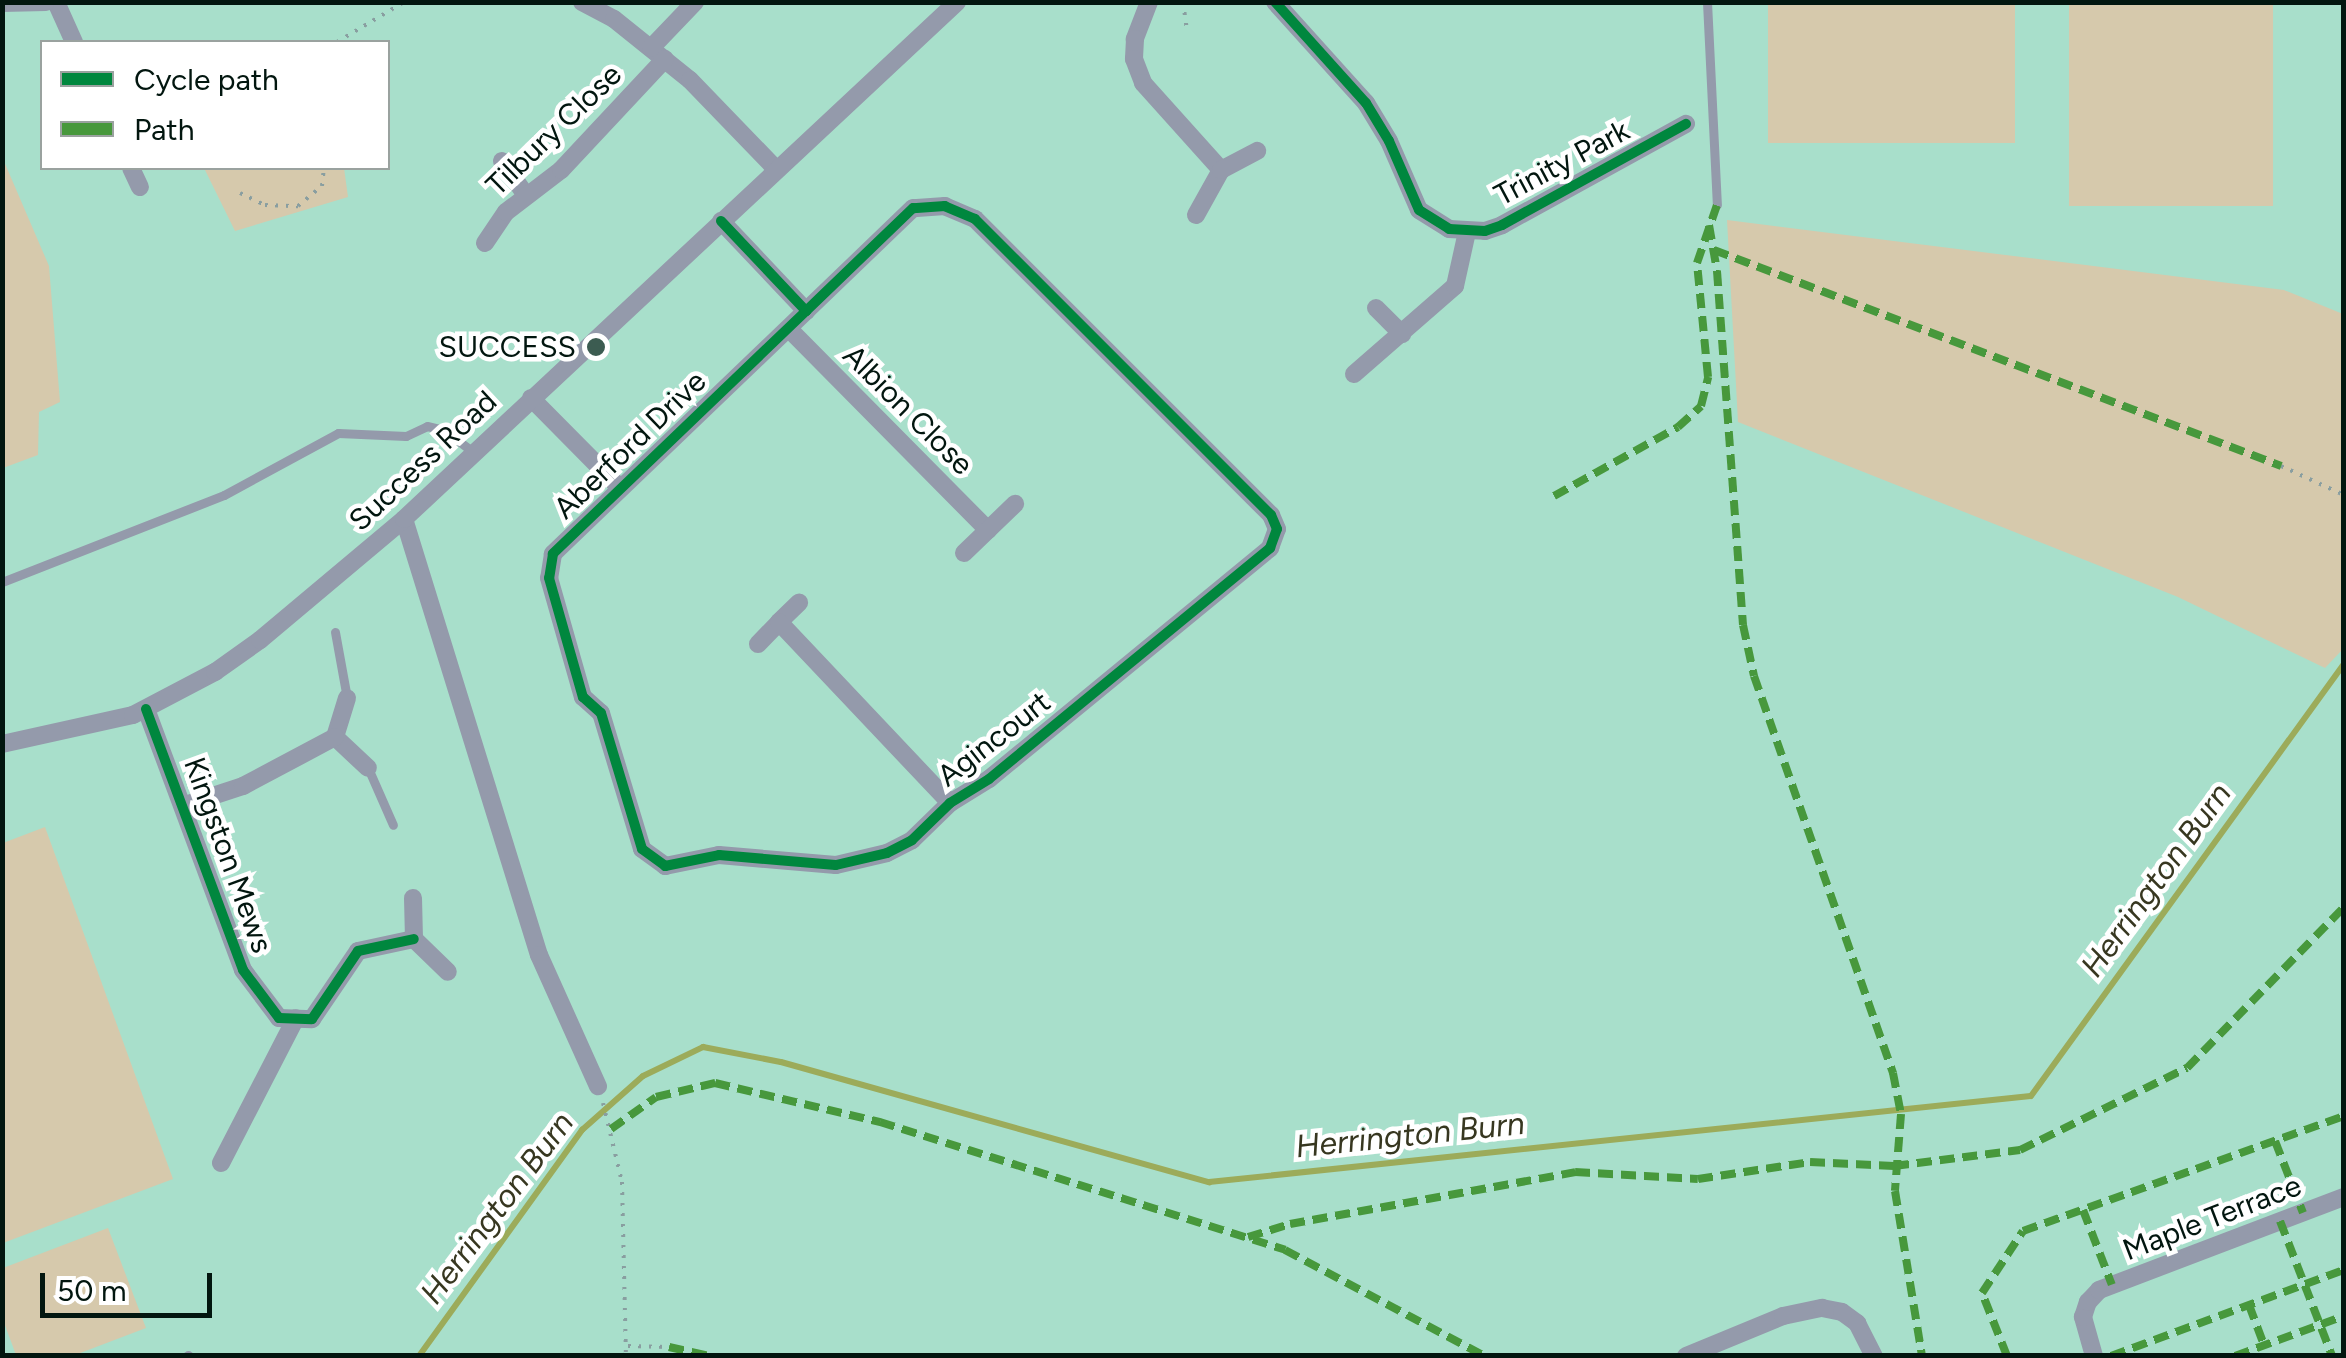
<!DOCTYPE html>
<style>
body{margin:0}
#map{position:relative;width:2346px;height:1358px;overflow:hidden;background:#a8dfcb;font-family:Figtree,sans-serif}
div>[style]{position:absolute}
.green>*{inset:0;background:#d6c9ac;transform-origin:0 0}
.stream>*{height:6px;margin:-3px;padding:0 3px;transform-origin:3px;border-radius:3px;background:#9cab5a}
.path>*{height:4px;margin-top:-2px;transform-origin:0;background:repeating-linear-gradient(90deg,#899ea0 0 2.5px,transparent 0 10.5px)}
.lane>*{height:9px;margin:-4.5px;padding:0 4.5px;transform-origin:4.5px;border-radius:4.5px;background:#949aab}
.street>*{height:18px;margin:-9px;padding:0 9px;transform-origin:9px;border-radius:9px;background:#949aab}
.quiet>*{height:8px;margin-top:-4px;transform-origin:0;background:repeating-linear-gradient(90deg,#47983c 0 15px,transparent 0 23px)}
.cycleway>*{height:10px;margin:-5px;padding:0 5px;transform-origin:5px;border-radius:5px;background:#00873e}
.dots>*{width:28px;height:28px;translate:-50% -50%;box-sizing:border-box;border:5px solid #fff;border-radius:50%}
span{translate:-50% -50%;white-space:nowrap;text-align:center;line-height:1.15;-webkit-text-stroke:9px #fff;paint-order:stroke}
.street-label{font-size:30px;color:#02160f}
.poi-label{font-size:30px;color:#02160f}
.right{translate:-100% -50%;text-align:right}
.water-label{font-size:32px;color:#373720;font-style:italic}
.frame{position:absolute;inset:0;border:5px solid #02160f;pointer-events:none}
.legend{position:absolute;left:40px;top:40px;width:350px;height:130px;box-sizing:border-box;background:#fff;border:2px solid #9aa29f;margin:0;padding:12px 18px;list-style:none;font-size:30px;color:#02160f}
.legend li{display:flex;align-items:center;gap:20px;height:50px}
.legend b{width:50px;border:2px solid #9aa29f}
.scale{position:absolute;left:40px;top:1273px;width:172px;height:45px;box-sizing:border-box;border:5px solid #02160f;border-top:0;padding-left:12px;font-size:30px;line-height:35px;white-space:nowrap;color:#02160f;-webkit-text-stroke:8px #fff;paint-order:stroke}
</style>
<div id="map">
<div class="green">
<i style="left:1768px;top:3px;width:247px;height:140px"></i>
<i style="left:2069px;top:3px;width:204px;height:203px"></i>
<i style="clip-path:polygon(3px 159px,49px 266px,60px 402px,39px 412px,38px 455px,3px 468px)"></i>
<i style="clip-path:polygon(204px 168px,344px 168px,348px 197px,235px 231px)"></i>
<i style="clip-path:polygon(1727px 220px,2284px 290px,2343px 314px,2343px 649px,2325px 668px,2178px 597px,1738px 422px)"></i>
<i style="clip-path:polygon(45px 827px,173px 1179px,3px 1243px,3px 843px)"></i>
<i style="clip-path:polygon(108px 1228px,146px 1328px,75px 1355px,16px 1355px,3px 1320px,3px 1268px)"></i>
</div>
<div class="stream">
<i style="left:419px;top:1356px;width:279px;rotate:-54.2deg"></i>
<i style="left:582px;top:1130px;width:81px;rotate:-41.5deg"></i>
<i style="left:643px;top:1076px;width:67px;rotate:-25.8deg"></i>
<i style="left:703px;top:1047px;width:79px;rotate:10.9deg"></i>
<i style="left:781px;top:1062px;width:445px;rotate:15.7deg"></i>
<i style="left:1209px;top:1182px;width:826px;rotate:-5.97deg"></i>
<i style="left:2031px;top:1096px;width:533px;rotate:-54.08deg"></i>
</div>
<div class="path">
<i style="left:1183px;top:2px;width:30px;rotate:82deg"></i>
<i style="left:337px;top:42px;width:78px;rotate:-30.8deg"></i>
<i style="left:240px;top:193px;width:28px;rotate:26deg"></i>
<i style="left:265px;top:205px;width:33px;rotate:2deg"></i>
<i style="left:298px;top:206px;width:31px;rotate:-40deg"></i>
<i style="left:322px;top:186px;width:18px;rotate:-84deg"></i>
<i style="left:2281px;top:466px;width:69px;rotate:24.7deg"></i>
<i style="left:603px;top:1103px;width:81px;rotate:76.5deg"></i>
<i style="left:622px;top:1182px;width:174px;rotate:88.7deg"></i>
<i style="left:628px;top:1346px;width:41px;rotate:1.4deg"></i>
</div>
<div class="lane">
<i style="left:1707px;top:2px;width:203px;rotate:87.2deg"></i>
<i style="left:2px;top:582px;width:238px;rotate:-21.4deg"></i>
<i style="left:224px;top:495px;width:130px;rotate:-28.5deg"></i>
<i style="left:338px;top:433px;width:68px;rotate:2.5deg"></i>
<i style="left:406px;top:436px;width:23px;rotate:-25deg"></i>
<i style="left:427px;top:426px;width:17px;rotate:13deg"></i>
<i style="left:444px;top:430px;width:38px;rotate:37deg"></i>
<i style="left:335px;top:632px;width:67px;rotate:79.7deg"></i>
<i style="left:368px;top:768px;width:62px;rotate:66.3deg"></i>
<i style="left:188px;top:1356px;width:1px;rotate:-90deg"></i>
</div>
<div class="street">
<i style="left:56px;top:2px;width:44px;rotate:65.8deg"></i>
<i style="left:582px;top:2px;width:36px;rotate:28deg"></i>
<i style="left:614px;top:19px;width:97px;rotate:38.8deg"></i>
<i style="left:690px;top:80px;width:124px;rotate:46deg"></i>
<i style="left:1149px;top:2px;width:40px;rotate:111deg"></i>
<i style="left:1135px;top:39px;width:20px;rotate:93deg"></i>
<i style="left:1134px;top:59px;width:26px;rotate:69deg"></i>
<i style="left:1143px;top:83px;width:117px;rotate:48.1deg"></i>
<i style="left:1275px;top:2px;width:136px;rotate:48deg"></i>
<i style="left:1366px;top:103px;width:44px;rotate:58.8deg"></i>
<i style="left:1389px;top:141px;width:75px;rotate:66.5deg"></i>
<i style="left:1419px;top:210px;width:36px;rotate:32deg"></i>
<i style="left:1449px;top:229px;width:36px;rotate:3deg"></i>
<i style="left:1485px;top:231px;width:18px;rotate:-19deg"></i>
<i style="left:1502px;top:225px;width:210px;rotate:-28.8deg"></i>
<i style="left:2px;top:3px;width:44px;rotate:-1.3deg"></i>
<i style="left:651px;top:48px;width:64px;rotate:-46.3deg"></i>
<i style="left:502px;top:161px;width:40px;rotate:55.1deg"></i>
<i style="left:131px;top:168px;width:21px;rotate:65deg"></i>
<i style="left:1196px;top:215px;width:51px;rotate:-60.9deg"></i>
<i style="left:1221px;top:170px;width:41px;rotate:-27.8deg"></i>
<i style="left:721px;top:221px;width:124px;rotate:46.6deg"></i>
<i style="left:806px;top:311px;width:351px;rotate:136.2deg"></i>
<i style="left:553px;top:554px;width:24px;rotate:99deg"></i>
<i style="left:549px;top:578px;width:124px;rotate:74.1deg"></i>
<i style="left:583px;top:697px;width:24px;rotate:42deg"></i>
<i style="left:601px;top:713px;width:142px;rotate:73.2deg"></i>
<i style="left:642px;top:849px;width:29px;rotate:36deg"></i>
<i style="left:665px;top:866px;width:55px;rotate:-11.5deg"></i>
<i style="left:719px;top:855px;width:117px;rotate:4.9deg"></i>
<i style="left:836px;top:865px;width:52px;rotate:-13.2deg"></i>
<i style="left:887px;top:853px;width:28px;rotate:-27deg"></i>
<i style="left:912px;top:840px;width:53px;rotate:-44.2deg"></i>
<i style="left:950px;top:803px;width:46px;rotate:-31.6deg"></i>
<i style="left:989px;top:779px;width:364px;rotate:-39.4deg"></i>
<i style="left:1270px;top:548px;width:20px;rotate:-70deg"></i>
<i style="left:1277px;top:529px;width:15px;rotate:-113deg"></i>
<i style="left:1271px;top:515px;width:419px;rotate:-135deg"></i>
<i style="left:975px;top:219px;width:33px;rotate:-157deg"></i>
<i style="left:945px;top:206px;width:32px;rotate:176deg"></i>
<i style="left:913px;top:208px;width:149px;rotate:136.1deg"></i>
<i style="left:485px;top:243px;width:37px;rotate:-56deg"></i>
<i style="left:506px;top:212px;width:69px;rotate:-37.4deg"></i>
<i style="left:561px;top:170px;width:152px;rotate:-46.9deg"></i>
<i style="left:1376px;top:308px;width:37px;rotate:45deg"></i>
<i style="left:789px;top:329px;width:283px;rotate:45.3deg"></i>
<i style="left:1354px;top:374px;width:134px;rotate:-41.1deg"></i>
<i style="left:1455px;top:286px;width:55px;rotate:-77.5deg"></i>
<i style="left:531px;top:398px;width:125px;rotate:45.3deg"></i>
<i style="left:404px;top:519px;width:456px;rotate:72.8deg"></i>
<i style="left:539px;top:955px;width:144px;rotate:65.8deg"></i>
<i style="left:964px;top:553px;width:71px;rotate:-43.9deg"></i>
<i style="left:779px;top:622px;width:28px;rotate:-44deg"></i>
<i style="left:758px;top:644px;width:30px;rotate:-46deg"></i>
<i style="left:779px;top:622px;width:249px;rotate:46.6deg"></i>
<i style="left:347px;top:698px;width:41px;rotate:107.1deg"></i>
<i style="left:335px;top:737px;width:45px;rotate:43.2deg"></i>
<i style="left:146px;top:709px;width:278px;rotate:69.6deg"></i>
<i style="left:243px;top:970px;width:60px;rotate:53.1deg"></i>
<i style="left:279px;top:1018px;width:33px;rotate:2deg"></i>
<i style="left:312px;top:1019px;width:82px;rotate:-55.9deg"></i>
<i style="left:358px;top:951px;width:57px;rotate:-12.1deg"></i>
<i style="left:2px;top:744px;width:134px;rotate:-12.5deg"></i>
<i style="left:133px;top:715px;width:93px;rotate:-27.7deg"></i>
<i style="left:215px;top:672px;width:55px;rotate:-35.4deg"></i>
<i style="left:260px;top:640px;width:188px;rotate:-40deg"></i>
<i style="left:404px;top:519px;width:757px;rotate:-43.07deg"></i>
<i style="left:185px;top:805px;width:61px;rotate:-18.1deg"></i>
<i style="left:243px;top:786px;width:104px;rotate:-28deg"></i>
<i style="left:413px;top:898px;width:41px;rotate:88.6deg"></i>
<i style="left:414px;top:939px;width:47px;rotate:44.1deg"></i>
<i style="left:221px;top:1163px;width:163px;rotate:-62.7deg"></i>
<i style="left:1686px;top:1356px;width:105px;rotate:-22.4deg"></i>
<i style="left:1783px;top:1316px;width:40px;rotate:-12deg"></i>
<i style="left:1822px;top:1308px;width:20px;rotate:11deg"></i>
<i style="left:1842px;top:1312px;width:19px;rotate:36deg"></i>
<i style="left:1857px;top:1323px;width:37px;rotate:63deg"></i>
<i style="left:2094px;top:1356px;width:41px;rotate:-105.8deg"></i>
<i style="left:2083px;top:1317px;width:16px;rotate:-72deg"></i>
<i style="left:2088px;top:1302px;width:16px;rotate:-47deg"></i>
<i style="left:2099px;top:1290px;width:262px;rotate:-20.8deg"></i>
</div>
<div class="quiet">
<i style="left:1709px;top:225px;width:47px;rotate:80.1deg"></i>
<i style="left:1717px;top:271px;width:355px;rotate:85.8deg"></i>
<i style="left:1743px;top:625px;width:52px;rotate:77.8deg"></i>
<i style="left:1754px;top:676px;width:421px;rotate:70.7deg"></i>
<i style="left:1893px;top:1073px;width:42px;rotate:79deg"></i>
<i style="left:1901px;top:1114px;width:77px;rotate:94.5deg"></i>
<i style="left:1895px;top:1191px;width:167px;rotate:80.7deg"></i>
<i style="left:1714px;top:250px;width:607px;rotate:20.85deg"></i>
<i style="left:1554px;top:496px;width:142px;rotate:-29.1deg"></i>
<i style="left:1678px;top:427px;width:31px;rotate:-42deg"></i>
<i style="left:1701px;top:406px;width:30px;rotate:-76deg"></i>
<i style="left:1708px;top:377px;width:115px;rotate:-95.5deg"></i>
<i style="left:1697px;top:263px;width:61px;rotate:-71deg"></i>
<i style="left:611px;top:1129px;width:55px;rotate:-35.4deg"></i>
<i style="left:656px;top:1097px;width:61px;rotate:-13.3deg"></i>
<i style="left:715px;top:1083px;width:170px;rotate:13.3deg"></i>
<i style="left:880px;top:1122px;width:425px;rotate:17.5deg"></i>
<i style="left:1285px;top:1250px;width:225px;rotate:28deg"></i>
<i style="left:2275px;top:1141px;width:77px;rotate:68.7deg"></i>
<i style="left:2083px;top:1210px;width:80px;rotate:68.9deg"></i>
<i style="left:2280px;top:1221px;width:145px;rotate:68.9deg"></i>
<i style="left:1248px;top:1237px;width:44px;rotate:-17.2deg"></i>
<i style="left:1290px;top:1224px;width:290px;rotate:-10.3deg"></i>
<i style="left:1575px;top:1172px;width:123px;rotate:3.3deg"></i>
<i style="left:1698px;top:1179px;width:113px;rotate:-8.6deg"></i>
<i style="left:1810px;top:1162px;width:84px;rotate:2.7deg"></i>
<i style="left:1894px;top:1166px;width:127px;rotate:-7.2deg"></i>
<i style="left:2020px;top:1150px;width:186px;rotate:-26.2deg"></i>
<i style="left:2187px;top:1068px;width:225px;rotate:-45.7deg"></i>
<i style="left:2249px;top:1305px;width:43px;rotate:69.4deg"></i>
<i style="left:669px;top:1347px;width:41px;rotate:12.7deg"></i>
<i style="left:2007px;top:1356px;width:68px;rotate:-111.6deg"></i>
<i style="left:1982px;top:1293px;width:74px;rotate:-56.5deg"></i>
<i style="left:2023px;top:1231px;width:341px;rotate:-19.7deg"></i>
<i style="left:2111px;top:1356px;width:248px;rotate:-20.3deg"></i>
<i style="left:2235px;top:1356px;width:116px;rotate:-20.2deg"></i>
</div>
<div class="cycleway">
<i style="left:1275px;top:2px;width:136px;rotate:48deg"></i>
<i style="left:1366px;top:103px;width:44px;rotate:58.8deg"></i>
<i style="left:1389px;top:141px;width:75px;rotate:66.5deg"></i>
<i style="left:1419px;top:210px;width:36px;rotate:32deg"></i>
<i style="left:1449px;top:229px;width:36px;rotate:3deg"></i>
<i style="left:1485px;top:231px;width:18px;rotate:-19deg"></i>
<i style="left:1502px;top:225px;width:210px;rotate:-28.8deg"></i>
<i style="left:721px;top:221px;width:124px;rotate:46.6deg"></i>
<i style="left:806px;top:311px;width:351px;rotate:136.2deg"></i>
<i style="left:553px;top:554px;width:24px;rotate:99deg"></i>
<i style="left:549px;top:578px;width:124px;rotate:74.1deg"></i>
<i style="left:583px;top:697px;width:24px;rotate:42deg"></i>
<i style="left:601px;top:713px;width:142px;rotate:73.2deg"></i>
<i style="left:642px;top:849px;width:29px;rotate:36deg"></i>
<i style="left:665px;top:866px;width:55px;rotate:-11.5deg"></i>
<i style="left:719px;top:855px;width:117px;rotate:4.9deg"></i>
<i style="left:836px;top:865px;width:52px;rotate:-13.2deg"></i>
<i style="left:887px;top:853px;width:28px;rotate:-27deg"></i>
<i style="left:912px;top:840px;width:53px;rotate:-44.2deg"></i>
<i style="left:950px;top:803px;width:46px;rotate:-31.6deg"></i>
<i style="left:989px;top:779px;width:364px;rotate:-39.4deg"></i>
<i style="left:1270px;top:548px;width:20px;rotate:-70deg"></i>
<i style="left:1277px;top:529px;width:15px;rotate:-113deg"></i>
<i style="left:1271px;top:515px;width:419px;rotate:-135deg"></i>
<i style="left:975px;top:219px;width:33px;rotate:-157deg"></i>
<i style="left:945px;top:206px;width:32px;rotate:176deg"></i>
<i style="left:913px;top:208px;width:149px;rotate:136.1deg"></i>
<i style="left:146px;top:709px;width:278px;rotate:69.6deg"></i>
<i style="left:243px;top:970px;width:60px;rotate:53.1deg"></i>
<i style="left:279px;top:1018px;width:33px;rotate:2deg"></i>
<i style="left:312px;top:1019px;width:82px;rotate:-55.9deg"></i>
<i style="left:358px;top:951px;width:57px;rotate:-12.1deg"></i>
</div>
<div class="dots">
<i style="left:596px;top:347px;background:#3c5c51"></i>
</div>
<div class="street-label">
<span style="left:554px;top:130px;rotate:-44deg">Tilbury Close</span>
<span style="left:1562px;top:163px;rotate:-28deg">Trinity Park</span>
<span style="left:908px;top:410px;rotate:45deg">Albion Close</span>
<span style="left:630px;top:445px;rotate:-44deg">Aberford Drive</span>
<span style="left:423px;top:461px;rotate:-43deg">Success Road</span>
<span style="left:994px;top:739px;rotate:-38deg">Agincourt</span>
<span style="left:228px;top:855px;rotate:70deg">Kingston Mews</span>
<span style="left:2212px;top:1218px;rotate:-21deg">Maple Terrace</span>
</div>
<div class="poi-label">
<span class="right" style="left:576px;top:347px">SUCCESS</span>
</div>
<div class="water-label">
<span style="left:2156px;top:880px;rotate:-54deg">Herrington Burn</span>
<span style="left:1410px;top:1135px;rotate:-6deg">Herrington Burn</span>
<span style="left:497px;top:1208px;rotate:-53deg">Herrington Burn</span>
</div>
<div class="frame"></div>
<ul class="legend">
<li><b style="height:12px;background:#00873e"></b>Cycle path</li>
<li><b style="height:12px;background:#47983c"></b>Path</li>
</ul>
<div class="scale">50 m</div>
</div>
